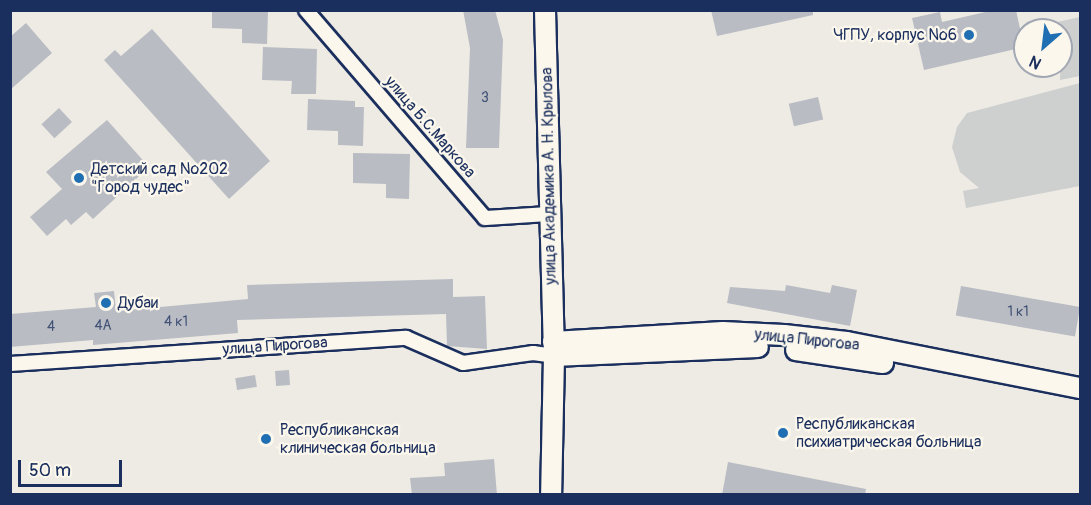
<!DOCTYPE html>
<meta charset="utf-8">
<style>
body{margin:0}
#map{position:relative;width:1091px;height:505px;overflow:hidden;background:#eeebe4;font-family:Pangolin,sans-serif}
div>[style]{position:absolute}
.green>*{inset:0;background:#cecfcf}
.building>*{inset:0;background:#b9bcc3;transform-origin:0 0}
.roads{filter:drop-shadow(2px 0 #1b2f5e) drop-shadow(-2px 0 #1b2f5e) drop-shadow(0 2px #1b2f5e) drop-shadow(0 -2px #1b2f5e)}
.street>*{height:14px;margin:-7px;padding:0 7px;transform-origin:7px;border-radius:7px;background:#fbf7ec}
.secondary>*{height:20px;margin:-10px;padding:0 10px;transform-origin:10px;border-radius:10px;background:#fbf7ec}
.dots>*{width:16px;height:16px;translate:-50% -50%;box-sizing:border-box;border:3px solid #fbf7ec;border-radius:50%}
span{translate:-50% -50%;white-space:nowrap;text-align:center;line-height:1.15;-webkit-text-stroke:4.5px #fbf7ec;paint-order:stroke}
.number-label{font-size:14px;color:#425277}
.number-label span{-webkit-text-stroke-width:0}
.poi-label{font-size:16px;color:#1b2f5e}
.right{translate:-100% -50%;text-align:right}
.left{translate:0 -50%;text-align:left}
.street-label{font-size:16px;color:#1b2f5e}
.frame{position:absolute;inset:0;border:12px solid #1b2f5e;pointer-events:none}
.north{position:absolute;left:1013px;top:18px;width:60px;height:60px;box-sizing:border-box;background:#fbf7ec;border:2px solid #a1a7b3;border-radius:50%;rotate:208deg;font-size:16px;font-weight:700;line-height:24px;text-align:center;color:#1b2f5e}
.north::after{content:'';display:block;margin:auto;width:21px;height:27px;background:#1f6fb2;clip-path:polygon(50% 0,100% 100%,50% 72%,0 100%)}
.scale{position:absolute;left:18px;top:460px;width:104px;height:27px;box-sizing:border-box;border:3px solid #1b2f5e;border-top:0;padding-left:8px;font-size:18px;line-height:21px;white-space:nowrap;color:#1b2f5e;-webkit-text-stroke:4px #fbf7ec;paint-order:stroke}
</style>
<div id="map">
<div class="green">
<i style="clip-path:polygon(1080px 17px,1080px 76px,1060px 80px,1061px 30px,1049px 30px,1048px 24px)"></i>
<i style="clip-path:polygon(1080px 83px,1080px 186px,966px 208px,963px 191px,979px 188px,960px 172px,952px 147px,957px 127px,967px 113px)"></i>
</div>
<div class="building">
<i style="clip-path:polygon(212px 10px,268px 12px,267px 44px,242px 43px,242px 29px,212px 28px)"></i>
<i style="clip-path:polygon(463px 10px,495px 10px,503px 40px,499px 148px,466px 148px,470px 48px)"></i>
<i style="clip-path:polygon(711px 10px,813px 10px,813px 15px,717px 36px)"></i>
<i style="clip-path:polygon(994px 10px,1016px 10px,1024px 47px,924px 70px,912px 18px,940px 12px,942px 22px)"></i>
<i style="clip-path:polygon(26px 23px,52px 53px,10px 90px,10px 37px)"></i>
<i style="clip-path:polygon(152px 29px,270px 161px,229px 199px,104px 60px,115px 50px,121px 56px)"></i>
<i style="clip-path:polygon(263px 47px,317px 49px,316px 94px,291px 94px,292px 81px,262px 80px)"></i>
<i style="left:818px;top:97px;width:23px;height:30px;rotate:77deg"></i>
<i style="clip-path:polygon(308px 99px,355px 101px,355px 107px,364px 107px,363px 146px,338px 145px,338px 131px,307px 130px)"></i>
<i style="left:59px;top:108px;width:19px;height:24px;rotate:47deg"></i>
<i style="clip-path:polygon(107px 120px,149px 167px,93px 219px,86px 212px,71px 225px,66px 219px,47px 236px,30px 217px,62px 189px,46px 172px)"></i>
<i style="clip-path:polygon(353px 153px,410px 154px,409px 199px,386px 198px,386px 184px,353px 183px)"></i>
<i style="clip-path:polygon(453px 279px,453px 297px,485px 296px,487px 349px,447px 346px,446px 314px,237px 320px,238px 333px,93px 345px,93px 340px,10px 347px,10px 314px,96px 307px,94px 293px,114px 291px,116px 311px,248px 299px,247px 285px)"></i>
<i style="clip-path:polygon(786px 285px,830px 293px,832px 285px,857px 290px,850px 326px,727px 303px,730px 287px,785px 291px)"></i>
<i style="left:961px;top:286px;width:121px;height:30px;rotate:10deg"></i>
<i style="left:289px;top:370px;width:15px;height:14px;rotate:86deg"></i>
<i style="left:255px;top:375px;width:12px;height:20px;rotate:81deg"></i>
<i style="clip-path:polygon(494px 459px,497px 495px,412px 495px,410px 478px,445px 476px,444px 463px)"></i>
<i style="clip-path:polygon(728px 462px,866px 489px,865px 495px,722px 495px)"></i>
</div>
<div class="roads">
<div class="street">
<i style="left:306px;top:10px;width:274px;rotate:49.3deg"></i>
<i style="left:485px;top:218px;width:64px;rotate:-3.6deg"></i>
<i style="left:10px;top:364px;width:397px;rotate:-3.8deg"></i>
<i style="left:406px;top:338px;width:62px;rotate:23.7deg"></i>
<i style="left:463px;top:363px;width:71px;rotate:-8.1deg"></i>
<i style="left:533px;top:353px;width:21px;rotate:8deg"></i>
</div>
<div class="secondary">
<i style="left:545px;top:10px;width:346px;rotate:88.5deg"></i>
<i style="left:554px;top:356px;width:138px;rotate:91.2deg"></i>
<i style="left:553px;top:342px;width:170px;rotate:-3.4deg"></i>
<i style="left:723px;top:332px;width:61px;rotate:2.8deg"></i>
<i style="left:784px;top:335px;width:63px;rotate:6.3deg"></i>
<i style="left:847px;top:342px;width:237px;rotate:11.2deg"></i>
<i style="left:796px;top:350px;width:88px;rotate:8.5deg"></i>
<i style="left:554px;top:356px;width:204px;rotate:-2.5deg"></i>
</div>
</div>
<div class="dots">
<i style="left:969px;top:35px;background:#1f6fb2"></i>
<i style="left:79px;top:178px;background:#1f6fb2"></i>
<i style="left:106px;top:303px;background:#1f6fb2"></i>
<i style="left:783px;top:433px;background:#1f6fb2"></i>
<i style="left:266px;top:439px;background:#1f6fb2"></i>
</div>
<div class="number-label">
<span style="left:485px;top:98px">3</span>
<span style="left:1018px;top:312px">1 к1</span>
<span style="left:176px;top:322px">4 к1</span>
<span style="left:103px;top:326px">4А</span>
<span style="left:51px;top:327px">4</span>
</div>
<div class="poi-label">
<span class="right" style="left:957px;top:35px">ЧГПУ, корпус №6</span>
<span class="left" style="left:91px;top:178px">Детский сад №202<br>"Город чудес"</span>
<span class="left" style="left:118px;top:303px">Дубаи</span>
<span class="left" style="left:796px;top:433px">Республиканская<br>психиатрическая больница</span>
<span class="left" style="left:280px;top:439px">Республиканская<br>клиническая больница</span>
</div>
<div class="street-label">
<span style="left:430px;top:127px;rotate:49deg">улица Б.С.Маркова</span>
<span style="left:549px;top:176px;rotate:-91deg">улица Академика А. Н. Крылова</span>
<span style="left:807px;top:340px;rotate:6deg">улица Пирогова</span>
<span style="left:275px;top:346px;rotate:-4deg">улица Пирогова</span>
</div>
<div class="frame"></div>
<div class="north">N</div>
<div class="scale">50 m</div>
</div>
